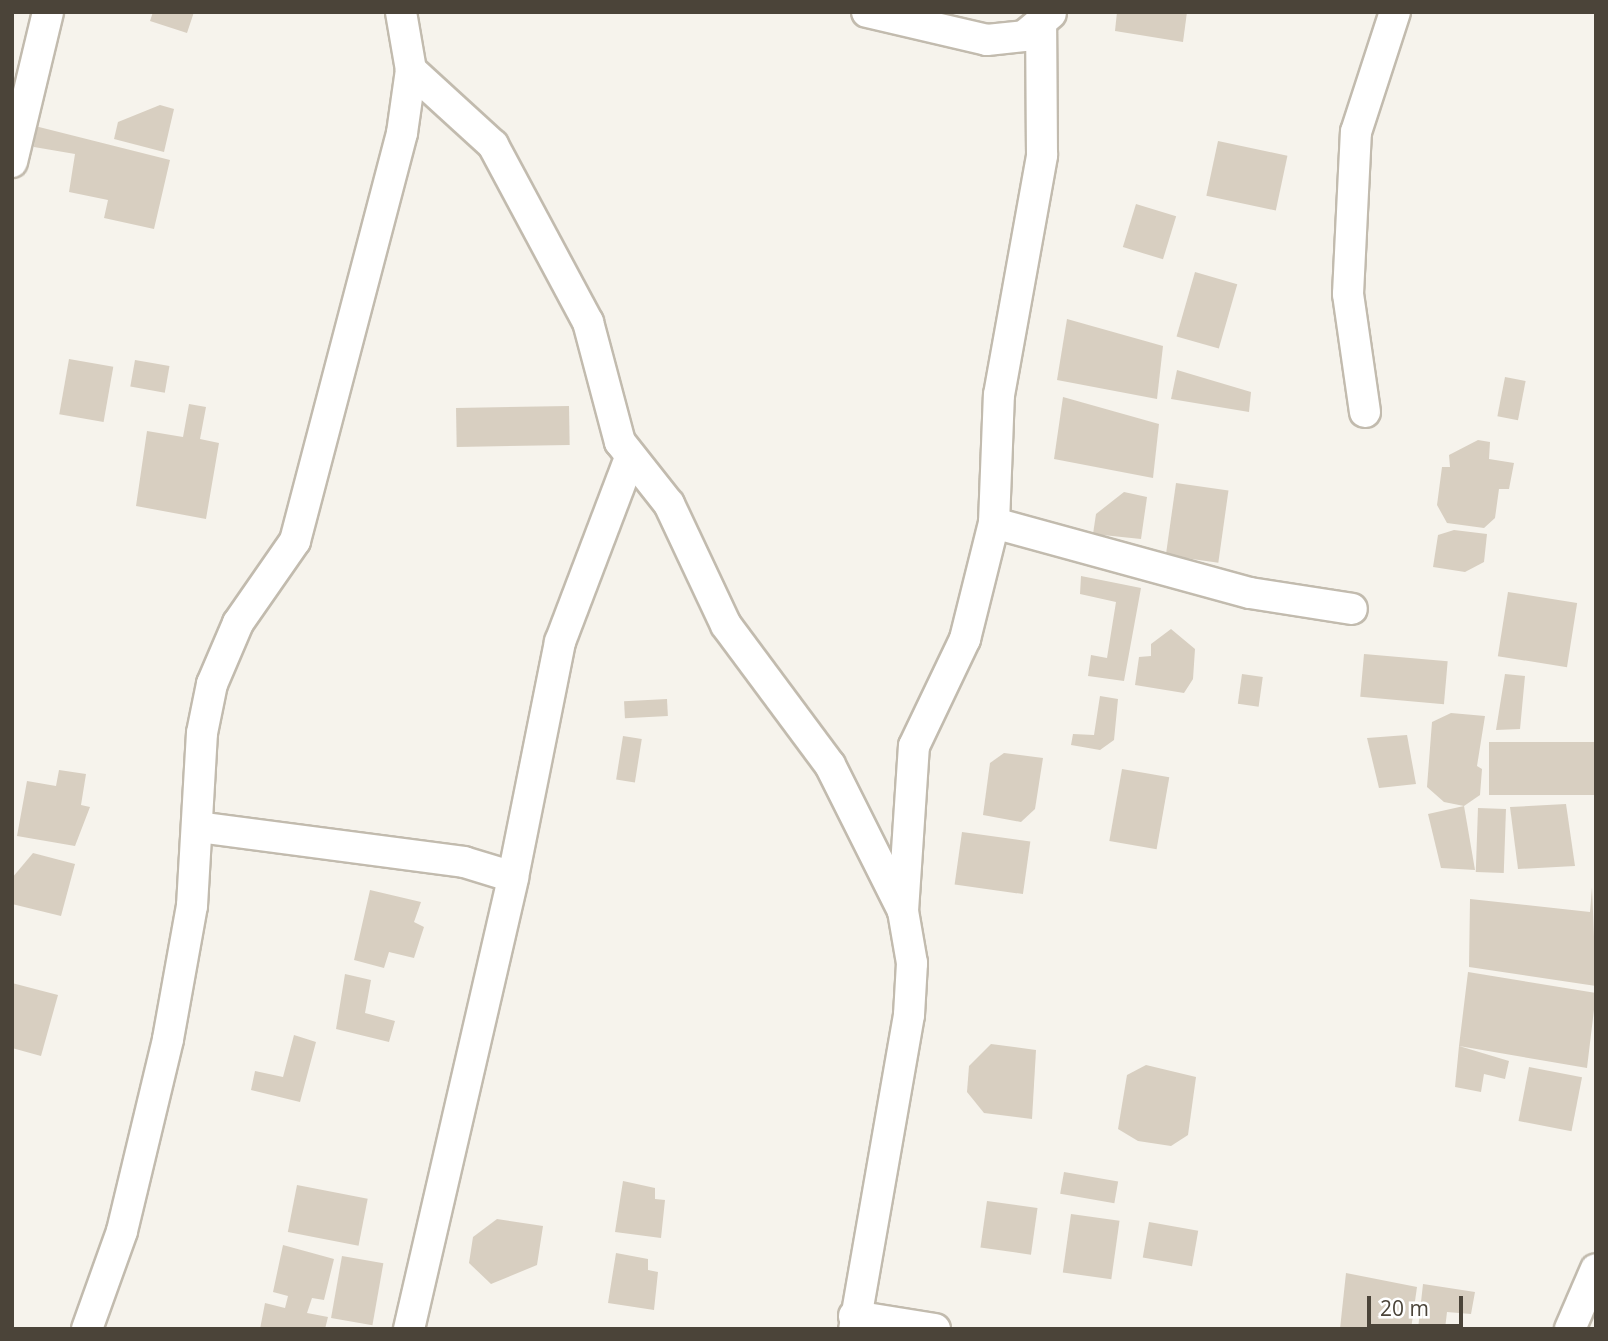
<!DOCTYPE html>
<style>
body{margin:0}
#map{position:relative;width:1608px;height:1341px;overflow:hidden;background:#f6f3ec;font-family:"Open Sans",sans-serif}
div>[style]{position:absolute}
.building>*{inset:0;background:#d8cfc1;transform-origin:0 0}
.roads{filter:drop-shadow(2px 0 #c2bbae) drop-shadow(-2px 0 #c2bbae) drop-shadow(0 2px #c2bbae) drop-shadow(0 -2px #c2bbae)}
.street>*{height:30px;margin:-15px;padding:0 15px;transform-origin:15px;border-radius:15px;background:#fff}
span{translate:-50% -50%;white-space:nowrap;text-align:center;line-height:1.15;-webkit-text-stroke:5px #fff;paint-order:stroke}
.frame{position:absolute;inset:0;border:14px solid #4b4439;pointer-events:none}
.scale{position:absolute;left:1367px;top:1296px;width:96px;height:32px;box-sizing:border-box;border:4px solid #4b4439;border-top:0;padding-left:9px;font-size:21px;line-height:24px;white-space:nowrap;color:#4b4439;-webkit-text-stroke:5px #fff;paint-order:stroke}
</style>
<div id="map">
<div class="building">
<i style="clip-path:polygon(153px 12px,194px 12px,187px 33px,150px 21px)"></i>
<i style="clip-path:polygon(1117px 12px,1187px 12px,1183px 42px,1115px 31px)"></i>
<i style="clip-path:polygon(160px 105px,174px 109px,164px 152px,114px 139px,118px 122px)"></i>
<i style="clip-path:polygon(35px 126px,170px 160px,154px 229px,104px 218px,108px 200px,69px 192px,75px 154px,34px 147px)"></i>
<i style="left:1218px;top:141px;width:71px;height:56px;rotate:12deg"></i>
<i style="left:1136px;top:204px;width:42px;height:45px;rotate:17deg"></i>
<i style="left:1195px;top:272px;width:44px;height:67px;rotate:16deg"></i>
<i style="clip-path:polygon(1067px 319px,1163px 346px,1157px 399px,1057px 380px)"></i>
<i style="left:69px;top:359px;width:45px;height:56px;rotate:10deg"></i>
<i style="left:135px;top:360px;width:35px;height:27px;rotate:10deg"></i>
<i style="clip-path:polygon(1177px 370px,1251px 392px,1249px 412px,1171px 399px)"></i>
<i style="left:1505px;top:377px;width:21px;height:40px;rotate:11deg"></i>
<i style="clip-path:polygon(1063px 397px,1159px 424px,1153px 478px,1054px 459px)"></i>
<i style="clip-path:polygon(189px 404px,206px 407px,200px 439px,219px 443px,206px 519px,136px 506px,147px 431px,183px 437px)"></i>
<i style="left:569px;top:406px;width:39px;height:113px;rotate:89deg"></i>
<i style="clip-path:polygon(1478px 440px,1490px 442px,1489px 459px,1514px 463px,1509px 489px,1499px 489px,1495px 518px,1484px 528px,1447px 523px,1437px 505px,1442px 467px,1450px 467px,1449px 455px)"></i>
<i style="left:1176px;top:483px;width:53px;height:73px;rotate:8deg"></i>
<i style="clip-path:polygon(1124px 492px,1147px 497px,1141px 539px,1093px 534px,1096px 514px)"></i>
<i style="clip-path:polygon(1454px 530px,1487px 534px,1484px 562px,1465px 572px,1433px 567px,1438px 535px)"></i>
<i style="clip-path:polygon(1081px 576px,1141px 588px,1124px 681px,1088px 676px,1091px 655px,1107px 658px,1116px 602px,1080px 594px)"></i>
<i style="left:1508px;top:592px;width:70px;height:65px;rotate:9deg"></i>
<i style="clip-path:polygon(1171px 629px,1195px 649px,1193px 679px,1184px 693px,1135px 685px,1139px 657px,1151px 656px,1151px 644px)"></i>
<i style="left:1364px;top:654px;width:84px;height:43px;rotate:5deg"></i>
<i style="left:1242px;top:674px;width:21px;height:30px;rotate:8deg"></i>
<i style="clip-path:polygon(1505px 674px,1525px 676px,1520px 729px,1496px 730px)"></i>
<i style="clip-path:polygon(1100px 696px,1118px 699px,1114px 740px,1100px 750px,1071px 745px,1073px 734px,1094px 735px)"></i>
<i style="left:667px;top:699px;width:17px;height:43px;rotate:87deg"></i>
<i style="clip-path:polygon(1451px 713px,1485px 716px,1477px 766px,1482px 769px,1480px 795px,1464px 806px,1444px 802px,1427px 787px,1432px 722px)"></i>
<i style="clip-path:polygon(1407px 735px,1416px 784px,1379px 788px,1367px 738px)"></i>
<i style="left:623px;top:736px;width:19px;height:44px;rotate:9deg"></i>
<i style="left:1596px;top:742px;width:53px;height:107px;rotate:90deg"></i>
<i style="clip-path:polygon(1004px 753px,1043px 758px,1035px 809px,1021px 822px,983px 815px,990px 763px)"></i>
<i style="left:1122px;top:769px;width:48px;height:73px;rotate:10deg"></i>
<i style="clip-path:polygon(59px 770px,86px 774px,81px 805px,90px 807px,75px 846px,17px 836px,27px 781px,56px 786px)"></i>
<i style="clip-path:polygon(1566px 804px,1575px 866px,1518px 869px,1510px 807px)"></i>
<i style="clip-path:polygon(1464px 806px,1475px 870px,1441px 868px,1428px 814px)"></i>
<i style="left:1478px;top:808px;width:28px;height:64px;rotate:2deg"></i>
<i style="left:962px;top:832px;width:69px;height:53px;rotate:8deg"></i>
<i style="clip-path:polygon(33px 853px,75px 864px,61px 916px,12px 904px,12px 878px)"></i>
<i style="clip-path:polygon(1592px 887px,1596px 986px,1469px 967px,1470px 899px,1590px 912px)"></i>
<i style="clip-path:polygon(370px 890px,421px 902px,414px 922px,424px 927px,414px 958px,389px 952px,384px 968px,354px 960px)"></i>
<i style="clip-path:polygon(1468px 972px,1596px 993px,1587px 1068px,1459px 1046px,1509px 1061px,1505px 1079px,1484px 1074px,1481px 1092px,1455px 1087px,1459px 1046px)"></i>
<i style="clip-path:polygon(345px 974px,371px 980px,365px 1013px,395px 1021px,389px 1042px,336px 1029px)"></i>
<i style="clip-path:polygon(12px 983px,58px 995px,41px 1056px,12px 1048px)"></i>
<i style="clip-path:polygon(294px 1035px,316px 1042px,300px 1102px,251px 1090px,255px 1071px,283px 1077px)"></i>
<i style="clip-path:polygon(991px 1044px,1036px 1050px,1032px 1119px,984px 1113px,967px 1092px,969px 1066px)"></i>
<i style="clip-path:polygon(1146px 1065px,1196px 1077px,1188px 1135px,1171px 1146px,1138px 1141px,1118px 1129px,1127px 1075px)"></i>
<i style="left:1529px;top:1067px;width:54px;height:55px;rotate:11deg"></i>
<i style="left:1064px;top:1172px;width:55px;height:22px;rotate:10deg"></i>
<i style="clip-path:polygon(623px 1181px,655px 1188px,655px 1199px,665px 1200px,661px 1238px,615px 1232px)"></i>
<i style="left:297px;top:1185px;width:72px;height:48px;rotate:11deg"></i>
<i style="left:987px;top:1201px;width:51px;height:47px;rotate:8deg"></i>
<i style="left:1071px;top:1214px;width:49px;height:59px;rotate:8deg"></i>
<i style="clip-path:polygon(497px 1219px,543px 1226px,537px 1265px,491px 1284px,469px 1263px,473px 1237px)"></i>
<i style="left:1149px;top:1222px;width:50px;height:36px;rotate:10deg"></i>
<i style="clip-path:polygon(283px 1245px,334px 1259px,324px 1300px,312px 1298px,307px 1313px,328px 1317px,325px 1329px,260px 1329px,265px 1303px,285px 1308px,288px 1296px,273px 1292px)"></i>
<i style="clip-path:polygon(616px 1253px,648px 1259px,648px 1270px,658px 1272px,654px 1310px,608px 1303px)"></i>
<i style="left:342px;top:1256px;width:42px;height:63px;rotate:10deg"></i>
<i style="clip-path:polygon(1346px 1273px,1417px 1287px,1411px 1329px,1340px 1329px)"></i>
<i style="clip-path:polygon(1423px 1284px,1475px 1292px,1471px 1314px,1447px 1312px,1445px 1329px,1418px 1329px)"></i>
</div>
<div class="roads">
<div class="street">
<i style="left:867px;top:12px;width:123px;rotate:13.1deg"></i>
<i style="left:987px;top:40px;width:37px;rotate:-6deg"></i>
<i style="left:1024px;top:36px;width:35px;rotate:-40deg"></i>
<i style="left:411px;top:70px;width:111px;rotate:42.4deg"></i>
<i style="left:493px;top:145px;width:201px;rotate:61.8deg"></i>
<i style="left:588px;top:322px;width:124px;rotate:75.1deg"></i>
<i style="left:620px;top:442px;width:79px;rotate:51.7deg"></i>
<i style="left:669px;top:504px;width:134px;rotate:64.8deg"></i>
<i style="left:726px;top:625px;width:174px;rotate:53.4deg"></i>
<i style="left:830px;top:765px;width:163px;rotate:63.4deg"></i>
<i style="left:903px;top:911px;width:53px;rotate:80.2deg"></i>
<i style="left:912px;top:963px;width:52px;rotate:93.3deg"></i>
<i style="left:909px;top:1015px;width:319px;rotate:99.9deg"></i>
<i style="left:12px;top:162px;width:154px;rotate:-76.5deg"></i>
<i style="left:1365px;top:412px;width:119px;rotate:-98.2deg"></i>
<i style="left:1348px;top:294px;width:162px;rotate:-87.2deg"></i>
<i style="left:1356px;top:132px;width:126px;rotate:-72deg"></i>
<i style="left:994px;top:523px;width:265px;rotate:15.3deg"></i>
<i style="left:1250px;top:593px;width:103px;rotate:8.9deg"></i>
<i style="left:198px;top:827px;width:268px;rotate:7.5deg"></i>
<i style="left:464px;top:862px;width:51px;rotate:17deg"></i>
<i style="left:903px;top:911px;width:165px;rotate:-86.2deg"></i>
<i style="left:914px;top:746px;width:119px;rotate:-64.5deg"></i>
<i style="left:965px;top:639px;width:120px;rotate:-76deg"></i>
<i style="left:994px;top:523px;width:128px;rotate:-87.8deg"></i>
<i style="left:999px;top:395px;width:244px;rotate:-79.8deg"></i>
<i style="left:1042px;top:155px;width:129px;rotate:-90.4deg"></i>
<i style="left:854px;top:1316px;width:82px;rotate:9.1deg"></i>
<i style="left:87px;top:1329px;width:104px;rotate:-70.3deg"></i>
<i style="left:122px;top:1231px;width:197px;rotate:-76.5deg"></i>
<i style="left:168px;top:1039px;width:135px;rotate:-79.8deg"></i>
<i style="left:192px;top:906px;width:173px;rotate:-86.7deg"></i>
<i style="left:202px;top:733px;width:50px;rotate:-78.5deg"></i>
<i style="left:212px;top:684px;width:66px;rotate:-66.9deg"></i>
<i style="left:238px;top:623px;width:100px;rotate:-55.2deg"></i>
<i style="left:295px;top:541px;width:422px;rotate:-75.3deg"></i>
<i style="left:402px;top:133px;width:64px;rotate:-81.9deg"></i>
<i style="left:411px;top:70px;width:59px;rotate:-99.8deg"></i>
<i style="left:409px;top:1329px;width:464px;rotate:-77deg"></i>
<i style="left:513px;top:877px;width:240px;rotate:-78.7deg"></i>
<i style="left:560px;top:642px;width:197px;rotate:-69.2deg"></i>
<i style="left:1570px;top:1329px;width:65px;rotate:-66.6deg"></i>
</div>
</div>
<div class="frame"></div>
<div class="scale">20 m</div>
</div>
